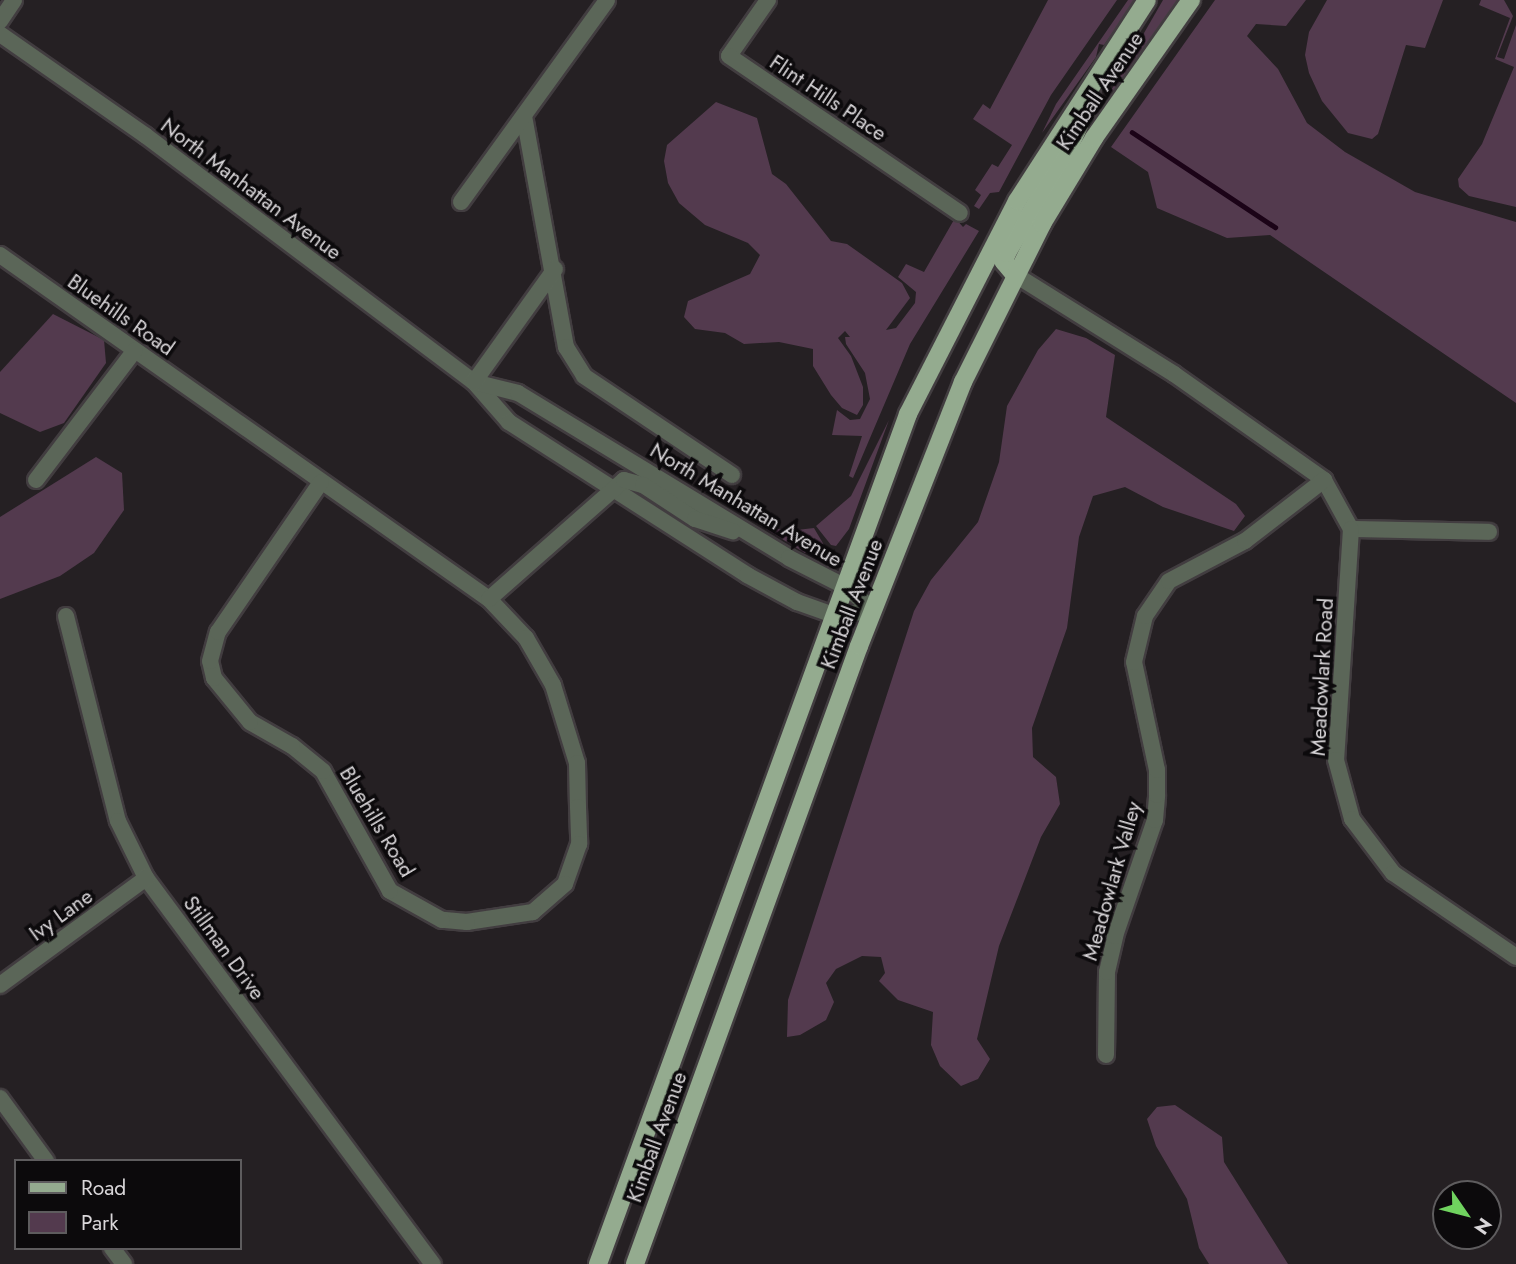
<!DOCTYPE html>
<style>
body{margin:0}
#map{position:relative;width:1516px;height:1264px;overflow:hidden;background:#252023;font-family:Jost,sans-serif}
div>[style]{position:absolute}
.green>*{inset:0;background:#533a4e}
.stream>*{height:4.5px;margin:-2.25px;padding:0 2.25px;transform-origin:2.25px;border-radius:2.25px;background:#1b0317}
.roads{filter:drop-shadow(2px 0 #423d40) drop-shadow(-2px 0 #423d40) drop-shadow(0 2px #423d40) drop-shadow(0 -2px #423d40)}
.minor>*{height:16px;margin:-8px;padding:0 8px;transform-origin:8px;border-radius:8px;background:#5b6658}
.major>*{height:18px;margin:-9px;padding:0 9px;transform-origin:9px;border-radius:9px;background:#94ab8f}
span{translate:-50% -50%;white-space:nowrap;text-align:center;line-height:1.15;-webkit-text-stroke:7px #0c0a0c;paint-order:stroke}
.street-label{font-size:21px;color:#d9d6d9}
.legend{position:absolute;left:14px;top:1159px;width:228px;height:91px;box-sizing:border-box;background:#0c0a0c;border:2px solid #5e5c5e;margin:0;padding:9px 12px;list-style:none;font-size:21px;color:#d9d6d9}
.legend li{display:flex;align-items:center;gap:14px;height:35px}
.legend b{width:35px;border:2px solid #5e5c5e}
.north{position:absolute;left:1432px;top:1180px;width:70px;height:70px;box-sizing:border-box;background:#0c0a0c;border:2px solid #5e5c5e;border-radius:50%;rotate:125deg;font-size:19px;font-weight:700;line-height:28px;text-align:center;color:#d9d6d9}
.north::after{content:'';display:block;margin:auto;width:24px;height:32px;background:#70d35f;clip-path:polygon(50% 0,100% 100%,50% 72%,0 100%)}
</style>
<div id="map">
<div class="green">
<i style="clip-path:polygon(1048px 0,1117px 0,1051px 95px,999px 192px,990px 193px,979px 209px,974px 206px,981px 195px,975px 190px,992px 164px,998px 167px,1012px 145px,973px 119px,983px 104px,990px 109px)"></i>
<i style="clip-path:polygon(1128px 0,1136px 0,1104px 45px,1099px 44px,1096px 57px,1042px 133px,1056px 104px)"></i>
<i style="clip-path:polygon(1163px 0,1180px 0,1113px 97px,1109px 94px)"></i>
<i style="clip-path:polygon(1215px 0,1306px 0,1286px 26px,1256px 24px,1247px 36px,1278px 69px,1307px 123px,1345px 152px,1415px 192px,1516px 222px,1516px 403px,1270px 235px,1227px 238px,1157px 208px,1148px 172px,1111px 147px)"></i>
<i style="clip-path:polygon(1327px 0,1443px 0,1425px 48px,1406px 45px,1378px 134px,1372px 139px,1348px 133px,1322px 101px,1309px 73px,1305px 55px,1309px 32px)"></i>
<i style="clip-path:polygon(1481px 0,1504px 0,1513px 16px,1497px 57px,1504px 59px,1516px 25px,1516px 207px,1469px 196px,1459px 187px,1458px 179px,1482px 144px,1514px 67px,1495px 59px,1510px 18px,1479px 5px)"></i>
<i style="clip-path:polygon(716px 102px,757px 118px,772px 174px,786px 184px,831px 241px,847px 244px,902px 283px,910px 298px,886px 330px,896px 328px,915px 303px,916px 292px,898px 277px,906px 264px,924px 272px,955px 218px,963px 227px,966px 224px,979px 231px,910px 344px,853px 478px,849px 476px,862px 436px,832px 435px,837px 410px,850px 420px,860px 419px,870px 399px,865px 373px,846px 344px,845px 337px,850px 337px,845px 331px,838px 338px,851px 356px,863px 387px,863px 405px,857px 415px,842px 408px,831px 395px,813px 366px,813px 349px,779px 342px,744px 344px,725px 333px,695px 329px,684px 317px,688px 301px,750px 274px,760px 255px,748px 243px,705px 225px,679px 203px,668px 183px,664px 161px,667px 145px)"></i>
<i style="clip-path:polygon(53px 314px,104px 340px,106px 363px,64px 423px,40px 432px,0 413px,0 372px)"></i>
<i style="clip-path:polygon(1056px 329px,1086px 338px,1115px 355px,1106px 417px,1236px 504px,1245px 516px,1234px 531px,1163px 507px,1125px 487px,1093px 496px,1079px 537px,1067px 628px,1032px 728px,1033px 757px,1056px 777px,1060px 804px,1041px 837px,999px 946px,977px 1039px,990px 1059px,978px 1079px,961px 1086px,940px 1066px,931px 1045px,933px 1012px,898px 1000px,879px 981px,885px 973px,881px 957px,862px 956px,836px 969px,826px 983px,834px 1002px,826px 1020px,800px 1035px,787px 1037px,788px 1000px,914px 611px,931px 580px,978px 522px,999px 462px,1007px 406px,1038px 350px)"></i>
<i style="clip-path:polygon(889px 420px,849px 529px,836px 546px,831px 545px,816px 526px,851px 496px)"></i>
<i style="clip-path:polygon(96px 457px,122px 473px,124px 510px,94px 553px,60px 576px,0 599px,0 517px)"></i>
<i style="clip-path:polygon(759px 525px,788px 531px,814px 528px,824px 545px,820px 554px,805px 553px)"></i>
<i style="clip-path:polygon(1175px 1105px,1222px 1137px,1224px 1162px,1288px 1264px,1209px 1264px,1199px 1248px,1187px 1199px,1156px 1146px,1147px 1119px,1157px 1107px)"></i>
</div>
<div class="stream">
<i style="left:1132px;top:132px;width:172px;rotate:33.6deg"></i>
</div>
<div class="roads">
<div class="minor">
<i style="left:768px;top:0;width:68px;rotate:124.9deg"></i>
<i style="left:729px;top:56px;width:279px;rotate:34.2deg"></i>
<i style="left:0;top:21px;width:25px;rotate:-56deg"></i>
<i style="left:0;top:34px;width:178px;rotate:34.9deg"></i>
<i style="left:146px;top:136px;width:410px;rotate:36.9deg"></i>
<i style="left:474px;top:382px;width:53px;rotate:48.8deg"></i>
<i style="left:509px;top:422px;width:283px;rotate:32.7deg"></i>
<i style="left:747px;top:575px;width:57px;rotate:28.4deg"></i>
<i style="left:797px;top:602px;width:41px;rotate:19.7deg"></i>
<i style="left:836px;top:616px;width:37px;rotate:-9deg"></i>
<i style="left:524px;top:116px;width:235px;rotate:79.7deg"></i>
<i style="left:566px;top:347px;width:34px;rotate:58deg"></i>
<i style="left:584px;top:376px;width:178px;rotate:33.8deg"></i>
<i style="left:461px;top:202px;width:249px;rotate:-54.1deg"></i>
<i style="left:0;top:255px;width:598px;rotate:35.13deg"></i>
<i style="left:489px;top:599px;width:54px;rotate:46.5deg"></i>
<i style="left:526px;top:638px;width:54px;rotate:60.1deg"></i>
<i style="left:553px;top:685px;width:82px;rotate:72.9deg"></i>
<i style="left:577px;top:763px;width:44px;rotate:88.7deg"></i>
<i style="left:578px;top:807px;width:37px;rotate:88deg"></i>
<i style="left:579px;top:844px;width:42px;rotate:109.3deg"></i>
<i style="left:565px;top:884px;width:43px;rotate:138.8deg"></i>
<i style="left:533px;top:912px;width:67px;rotate:171.4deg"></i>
<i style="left:467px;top:922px;width:25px;rotate:-175deg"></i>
<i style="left:442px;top:920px;width:60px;rotate:-150.9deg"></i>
<i style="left:390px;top:891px;width:137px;rotate:-119.2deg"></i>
<i style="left:323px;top:771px;width:40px;rotate:-141deg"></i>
<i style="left:292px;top:746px;width:48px;rotate:-150.3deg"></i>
<i style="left:250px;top:722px;width:57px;rotate:-129.3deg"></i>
<i style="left:214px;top:678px;width:17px;rotate:-103deg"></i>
<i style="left:210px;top:661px;width:30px;rotate:-75deg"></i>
<i style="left:218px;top:632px;width:182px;rotate:-55.5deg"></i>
<i style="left:1014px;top:274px;width:189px;rotate:32deg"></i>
<i style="left:1174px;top:374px;width:184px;rotate:35.2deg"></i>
<i style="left:1324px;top:480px;width:56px;rotate:61.1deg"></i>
<i style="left:1351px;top:529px;width:138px;rotate:1.2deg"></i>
<i style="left:474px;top:382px;width:45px;rotate:14deg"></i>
<i style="left:518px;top:393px;width:317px;rotate:31.3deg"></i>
<i style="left:789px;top:558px;width:64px;rotate:27deg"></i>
<i style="left:846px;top:587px;width:35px;rotate:40deg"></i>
<i style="left:474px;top:382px;width:139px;rotate:-54.4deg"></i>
<i style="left:36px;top:480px;width:163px;rotate:-52.7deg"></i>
<i style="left:1351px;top:529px;width:231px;rotate:93.7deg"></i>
<i style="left:1336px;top:760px;width:61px;rotate:74.8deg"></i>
<i style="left:1352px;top:819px;width:68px;rotate:52.8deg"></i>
<i style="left:1393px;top:873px;width:149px;rotate:34.3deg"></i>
<i style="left:489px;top:599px;width:180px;rotate:-41.4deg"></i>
<i style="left:624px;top:480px;width:20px;rotate:15deg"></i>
<i style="left:643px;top:485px;width:62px;rotate:33.2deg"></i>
<i style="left:695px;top:519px;width:40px;rotate:18deg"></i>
<i style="left:66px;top:616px;width:211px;rotate:75.8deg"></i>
<i style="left:118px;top:821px;width:64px;rotate:63.8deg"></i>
<i style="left:146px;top:878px;width:481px;rotate:53.4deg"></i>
<i style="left:0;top:985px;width:181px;rotate:-36.2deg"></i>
<i style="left:1106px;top:1055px;width:83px;rotate:-89.3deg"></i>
<i style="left:1107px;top:972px;width:37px;rotate:-77deg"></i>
<i style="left:1115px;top:936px;width:123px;rotate:-71deg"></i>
<i style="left:1155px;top:820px;width:25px;rotate:-85deg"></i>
<i style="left:1157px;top:795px;width:25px;rotate:-90deg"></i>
<i style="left:1157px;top:770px;width:110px;rotate:-102deg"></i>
<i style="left:1134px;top:662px;width:47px;rotate:-76.6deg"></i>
<i style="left:1145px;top:616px;width:42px;rotate:-55.6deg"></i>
<i style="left:1169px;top:581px;width:86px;rotate:-27.8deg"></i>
<i style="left:1245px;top:541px;width:100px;rotate:-37.7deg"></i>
<i style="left:0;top:1098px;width:78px;rotate:53.9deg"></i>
<i style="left:112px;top:1248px;width:20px;rotate:53deg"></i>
</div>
<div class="major">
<i style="left:1014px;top:274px;width:16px;rotate:-130deg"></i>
<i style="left:1004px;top:262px;width:9px;rotate:-72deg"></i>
<i style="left:1007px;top:253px;width:123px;rotate:-59.7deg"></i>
<i style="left:1069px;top:147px;width:54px;rotate:-64.9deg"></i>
<i style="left:598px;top:1264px;width:905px;rotate:-69.96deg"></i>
<i style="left:908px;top:414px;width:239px;rotate:-62.9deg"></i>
<i style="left:1017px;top:201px;width:239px;rotate:-57.1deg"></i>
<i style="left:635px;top:1264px;width:657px;rotate:-70.08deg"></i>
<i style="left:859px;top:646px;width:284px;rotate:-68.5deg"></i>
<i style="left:963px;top:382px;width:177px;rotate:-63.4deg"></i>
<i style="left:1042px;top:224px;width:100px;rotate:-58.8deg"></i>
<i style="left:1094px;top:138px;width:169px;rotate:-54.9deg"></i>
</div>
</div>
<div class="street-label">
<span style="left:1100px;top:91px;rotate:-56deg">Kimball Avenue</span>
<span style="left:828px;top:98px;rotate:34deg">Flint Hills Place</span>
<span style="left:251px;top:189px;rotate:37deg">North Manhattan Avenue</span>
<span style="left:121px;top:315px;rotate:35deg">Bluehills Road</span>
<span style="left:746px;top:505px;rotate:31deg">North Manhattan Avenue</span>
<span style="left:852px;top:604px;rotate:-69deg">Kimball Avenue</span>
<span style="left:1322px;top:677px;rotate:-87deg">Meadowlark Road</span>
<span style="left:377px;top:822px;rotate:59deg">Bluehills Road</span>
<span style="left:1112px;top:881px;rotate:-74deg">Meadowlark Valley</span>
<span style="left:61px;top:915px;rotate:-36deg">Ivy Lane</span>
<span style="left:224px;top:948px;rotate:54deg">Stillman Drive</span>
<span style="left:657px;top:1137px;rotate:-70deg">Kimball Avenue</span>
</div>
<ul class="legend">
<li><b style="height:9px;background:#94ab8f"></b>Road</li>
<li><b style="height:19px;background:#533a4e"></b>Park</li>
</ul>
<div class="north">N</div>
</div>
